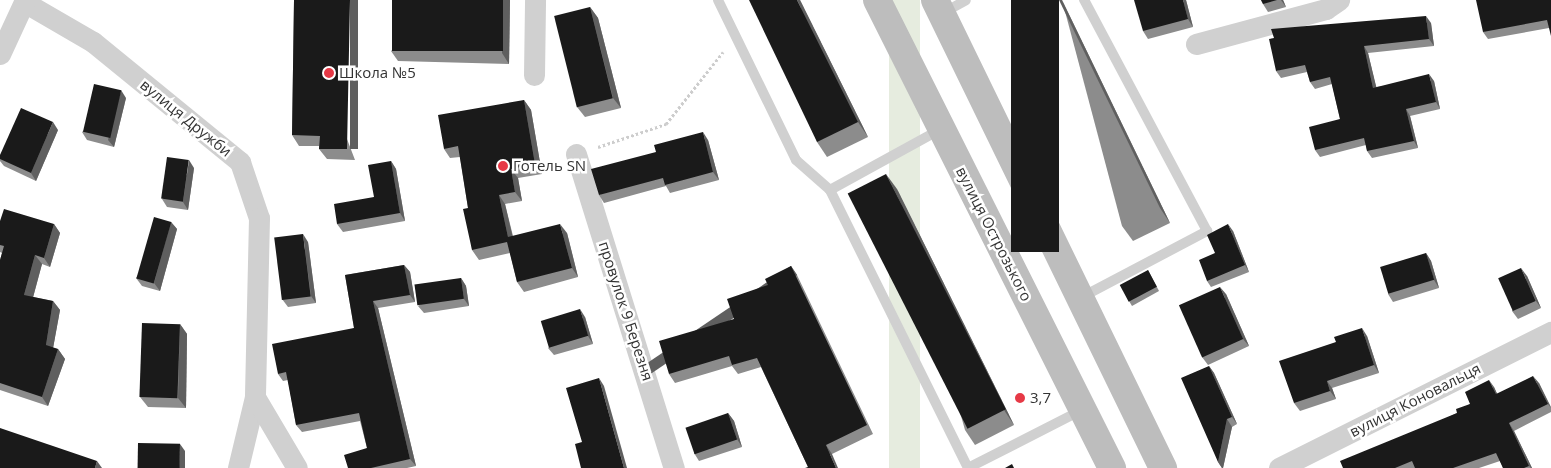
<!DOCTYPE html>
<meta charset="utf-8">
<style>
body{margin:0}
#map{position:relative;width:1551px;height:468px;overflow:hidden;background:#fff;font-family:"Open Sans",sans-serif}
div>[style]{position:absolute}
.green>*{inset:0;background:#e6ecdf;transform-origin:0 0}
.path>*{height:3px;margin-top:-1.5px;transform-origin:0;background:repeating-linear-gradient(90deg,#cdcdcd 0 2.5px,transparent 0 5px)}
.lane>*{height:10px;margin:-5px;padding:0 5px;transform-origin:5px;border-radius:5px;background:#d0d0d0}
.street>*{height:21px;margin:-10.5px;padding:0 10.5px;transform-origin:10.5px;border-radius:10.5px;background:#d0d0d0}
.secondary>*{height:28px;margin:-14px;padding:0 14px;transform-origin:14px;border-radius:14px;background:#bdbdbd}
.wall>*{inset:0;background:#8c8c8c}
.shaded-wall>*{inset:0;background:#5f5f5f;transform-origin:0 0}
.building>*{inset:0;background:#1a1a1a;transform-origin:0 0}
.dots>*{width:14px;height:14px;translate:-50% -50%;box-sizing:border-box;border:2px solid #fff;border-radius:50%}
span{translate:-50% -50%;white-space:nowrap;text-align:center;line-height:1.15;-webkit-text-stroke:5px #fff;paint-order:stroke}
.poi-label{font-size:15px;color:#333}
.left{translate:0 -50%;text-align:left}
.street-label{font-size:15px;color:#333}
</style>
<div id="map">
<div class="green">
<i style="left:889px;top:0;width:31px;height:516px"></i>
</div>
<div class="path">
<i style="left:598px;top:147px;width:72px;rotate:-18.7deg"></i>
<i style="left:666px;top:124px;width:92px;rotate:-51.6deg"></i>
</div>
<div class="lane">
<i style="left:718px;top:0;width:178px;rotate:64deg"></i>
<i style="left:796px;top:160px;width:45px;rotate:41.4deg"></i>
<i style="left:830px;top:190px;width:310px;rotate:63.6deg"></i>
<i style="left:968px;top:468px;width:128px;rotate:-27deg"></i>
<i style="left:943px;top:13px;width:26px;rotate:-29deg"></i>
<i style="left:830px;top:190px;width:127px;rotate:-28.8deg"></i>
<i style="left:1080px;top:298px;width:144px;rotate:-27.8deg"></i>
<i style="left:1207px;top:231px;width:262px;rotate:-118deg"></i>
</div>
<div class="street">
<i style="left:24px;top:2px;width:80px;rotate:30.1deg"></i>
<i style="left:93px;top:42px;width:190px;rotate:39.2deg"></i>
<i style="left:240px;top:162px;width:59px;rotate:71.3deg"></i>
<i style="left:259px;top:218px;width:179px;rotate:91.3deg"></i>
<i style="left:255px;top:397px;width:73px;rotate:103.5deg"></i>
<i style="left:1196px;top:44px;width:135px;rotate:-15.1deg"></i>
<i style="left:1326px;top:9px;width:16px;rotate:-35deg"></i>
<i style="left:0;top:54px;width:60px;rotate:-65.2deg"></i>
<i style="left:534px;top:75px;width:75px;rotate:-89.2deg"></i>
<i style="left:576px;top:154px;width:329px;rotate:72.7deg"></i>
<i style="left:255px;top:397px;width:82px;rotate:59.4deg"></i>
<i style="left:1279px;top:468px;width:304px;rotate:-26.6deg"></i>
</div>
<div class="secondary">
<i style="left:877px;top:0;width:524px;rotate:63.34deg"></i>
<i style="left:935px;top:0;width:521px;rotate:64.03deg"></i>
</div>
<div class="wall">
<i style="clip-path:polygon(294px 0,355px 160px,327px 159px,319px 149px,319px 146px,299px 146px,292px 135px)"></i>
<i style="clip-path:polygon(459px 0,510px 0,509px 64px,398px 61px,391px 51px)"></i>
<i style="clip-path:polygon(800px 0,868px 137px,827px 157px,817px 142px)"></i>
<i style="clip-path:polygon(1062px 0,1170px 223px,1133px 241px,1122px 226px)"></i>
<i style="clip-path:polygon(1186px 0,1193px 27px,1148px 39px,1143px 31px)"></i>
<i style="clip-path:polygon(1261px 0,1283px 0,1286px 7px,1268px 12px,1263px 4px)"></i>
<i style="clip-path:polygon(1551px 0,1549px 28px,1488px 39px,1483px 32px)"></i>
<i style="clip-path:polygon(590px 7px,598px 18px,621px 108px,585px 117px,577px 107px)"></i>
<i style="clip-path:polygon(1431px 23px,1434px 46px,1368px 53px,1376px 87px,1434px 81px,1440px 109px,1410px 116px,1418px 148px,1372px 158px,1367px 151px,1366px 145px,1320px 157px,1315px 150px,1340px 119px,1332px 84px,1315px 89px,1310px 82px,1307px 72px,1281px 78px,1276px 71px)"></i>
<i style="clip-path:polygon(126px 98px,114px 147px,87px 140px,82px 132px)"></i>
<i style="clip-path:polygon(524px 100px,531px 110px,542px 174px,518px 178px,522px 201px,505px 204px,513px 236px,567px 233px,578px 277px,524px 292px,517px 282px,510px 253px,479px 260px,472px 250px,468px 208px,460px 157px,450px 158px,444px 149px)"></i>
<i style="clip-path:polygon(58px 130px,36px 181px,4px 166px,0 161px,0 155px)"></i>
<i style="clip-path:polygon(708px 140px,719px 180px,670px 193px,666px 186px,604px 203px,599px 195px)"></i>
<i style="clip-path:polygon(391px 161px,396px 169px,405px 221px,343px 232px,337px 224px,374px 197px)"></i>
<i style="clip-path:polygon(194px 168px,188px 210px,167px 207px,162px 199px)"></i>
<i style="clip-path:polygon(897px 189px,1014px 425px,975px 445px,965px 430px)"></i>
<i style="clip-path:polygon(0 221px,54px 224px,60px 233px,50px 267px,42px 264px,33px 297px,53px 301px,60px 310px,53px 348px,58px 349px,65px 359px,48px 406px,0 390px,0 260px,2px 253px,0 252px)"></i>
<i style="clip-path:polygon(171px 222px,177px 229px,160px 291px,142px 286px,136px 278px)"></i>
<i style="clip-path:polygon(1233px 231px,1249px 272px,1211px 287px,1207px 281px,1215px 253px)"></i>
<i style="clip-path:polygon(308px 242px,316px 303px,288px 307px,282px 299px)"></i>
<i style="clip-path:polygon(1426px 253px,1431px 261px,1439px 288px,1393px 302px,1388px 294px)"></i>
<i style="clip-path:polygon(404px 265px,410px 272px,415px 302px,378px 308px,416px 466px,407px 468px,348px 468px,367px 448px,360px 421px,302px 432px,296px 425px,288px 380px,283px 381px,278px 374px,354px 328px,345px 275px)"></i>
<i style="clip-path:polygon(791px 266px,797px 275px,873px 434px,832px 454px,808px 467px,761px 367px,738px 374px,732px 366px,675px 383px,669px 374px,734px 319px,768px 285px)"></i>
<i style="clip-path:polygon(1148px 270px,1159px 291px,1132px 306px,1129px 301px)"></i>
<i style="clip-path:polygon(1527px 276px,1541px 308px,1518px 319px,1512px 311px)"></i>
<i style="clip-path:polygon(461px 278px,466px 286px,469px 306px,424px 313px,418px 306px)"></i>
<i style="clip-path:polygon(1226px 294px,1249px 346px,1208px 365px,1202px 357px)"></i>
<i style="clip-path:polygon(585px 317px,593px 344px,554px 355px,548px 348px)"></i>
<i style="clip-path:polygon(180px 324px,187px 334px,186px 408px,148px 407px,140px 397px)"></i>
<i style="clip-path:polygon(1367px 336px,1379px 373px,1332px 388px,1336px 399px,1300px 411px,1294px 403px,1336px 342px)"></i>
<i style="clip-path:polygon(1209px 366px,1214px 373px,1237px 424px,1232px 427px,1223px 468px,1222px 468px,1218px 462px)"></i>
<i style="clip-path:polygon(1539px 383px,1551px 407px,1551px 412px,1514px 431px,1532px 468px,1503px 468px,1500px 461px,1479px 468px,1343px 468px,1457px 413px,1494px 387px,1497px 394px)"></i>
<i style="clip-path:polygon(728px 413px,734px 421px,742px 447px,699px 461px,694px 453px)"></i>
</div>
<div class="shaded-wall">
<i style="left:350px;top:0;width:8px;height:149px"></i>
<i style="clip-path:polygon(503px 0,510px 0,509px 64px,502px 53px)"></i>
<i style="clip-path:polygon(797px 0,800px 0,868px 137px,858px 122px)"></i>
<i style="clip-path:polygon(1059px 0,1062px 0,1170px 223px,1160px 208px)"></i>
<i style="clip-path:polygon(1183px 0,1186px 0,1193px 27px,1188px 19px)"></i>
<i style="clip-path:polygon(1281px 0,1283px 0,1286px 7px)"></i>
<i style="clip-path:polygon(590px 7px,598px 18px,621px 108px,613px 98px)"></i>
<i style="clip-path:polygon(1426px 16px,1431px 23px,1434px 46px,1429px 39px)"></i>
<i style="clip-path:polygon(1364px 46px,1368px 53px,1378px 94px,1373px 88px)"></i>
<i style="clip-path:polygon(1429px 74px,1434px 81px,1440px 109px,1436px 102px)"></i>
<i style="clip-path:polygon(121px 90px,126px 98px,114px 147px,108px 140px)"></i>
<i style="clip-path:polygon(524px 100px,531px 110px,542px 174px,535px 164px)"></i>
<i style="clip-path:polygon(1406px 109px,1410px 116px,1418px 148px,1414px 141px)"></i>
<i style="clip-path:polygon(53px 122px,58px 130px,36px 181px,31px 173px)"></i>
<i style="clip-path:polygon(703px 132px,708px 140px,719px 180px,713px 172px)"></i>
<i style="clip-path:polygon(189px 160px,194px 168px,188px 210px,183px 202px)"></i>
<i style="clip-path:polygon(391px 161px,396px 169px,405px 221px,400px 213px)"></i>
<i style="clip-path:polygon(511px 169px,518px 178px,522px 201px,515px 192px)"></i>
<i style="clip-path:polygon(886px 174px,897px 189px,1014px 425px,1004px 410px)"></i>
<i style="clip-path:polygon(499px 195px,505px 204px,515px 247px,508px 237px)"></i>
<i style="clip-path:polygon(171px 222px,177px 229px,160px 291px,154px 283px)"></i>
<i style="clip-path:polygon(54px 224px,60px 233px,50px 267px,44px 258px)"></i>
<i style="clip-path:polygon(560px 224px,567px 233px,578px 277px,572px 268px)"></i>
<i style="clip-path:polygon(1228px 224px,1233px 231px,1249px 272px,1245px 265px)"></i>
<i style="clip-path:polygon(303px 234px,308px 242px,316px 303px,311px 296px)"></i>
<i style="clip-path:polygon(1426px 253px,1431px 261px,1439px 288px,1434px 280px)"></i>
<i style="clip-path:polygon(35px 255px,42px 264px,31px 305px,24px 295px)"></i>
<i style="clip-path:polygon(404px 265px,410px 272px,415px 302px,410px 295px)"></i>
<i style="left:791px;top:266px;width:11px;height:176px;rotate:56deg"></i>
<i style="clip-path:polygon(1521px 268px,1527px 276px,1541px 308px,1536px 301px)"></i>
<i style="clip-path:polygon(461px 278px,466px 286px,469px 306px,464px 299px)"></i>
<i style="clip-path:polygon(1220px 287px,1226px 294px,1249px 346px,1243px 339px)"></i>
<i style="clip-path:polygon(53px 301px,60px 310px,52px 354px,46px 345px)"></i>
<i style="clip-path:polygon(373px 301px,378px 308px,416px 466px,410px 459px)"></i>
<i style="clip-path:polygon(580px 309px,585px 317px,593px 344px,588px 336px)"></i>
<i style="clip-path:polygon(180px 324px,187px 334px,186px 408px,178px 398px)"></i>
<i style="clip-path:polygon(1362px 328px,1367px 336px,1379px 373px,1374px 365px)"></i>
<i style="clip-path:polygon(58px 349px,65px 359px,48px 406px,42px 397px)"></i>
<i style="clip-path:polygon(1209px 366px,1214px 373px,1237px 424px,1232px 417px)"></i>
<i style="clip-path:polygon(1533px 376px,1539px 383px,1551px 408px,1548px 404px)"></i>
<i style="clip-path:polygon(599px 378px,604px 386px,627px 468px,624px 468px)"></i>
<i style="clip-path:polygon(1489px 380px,1494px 387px,1501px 402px,1496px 394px)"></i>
<i style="clip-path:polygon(1327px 381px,1332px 388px,1336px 399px,1330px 391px)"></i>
<i style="clip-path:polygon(728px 413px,734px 421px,742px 447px,737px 439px)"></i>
<i style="clip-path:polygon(1227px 419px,1232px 427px,1223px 468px,1222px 468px,1218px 462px)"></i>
<i style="clip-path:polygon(1509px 423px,1514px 431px,1532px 468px,1531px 468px,1529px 466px)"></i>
<i style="clip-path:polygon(180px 444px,185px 451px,185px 468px,179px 468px)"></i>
<i style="clip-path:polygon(826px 445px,832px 454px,838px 468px,836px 468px)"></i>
<i style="clip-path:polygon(97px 461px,102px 468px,95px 468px)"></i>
</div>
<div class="building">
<i style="clip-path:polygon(294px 0,350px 0,347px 149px,319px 149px,320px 136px,292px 135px)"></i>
<i style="left:392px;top:0;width:111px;height:51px"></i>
<i style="clip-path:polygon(749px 0,797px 0,858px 122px,817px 142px)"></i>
<i style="left:1011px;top:0;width:48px;height:252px"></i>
<i style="clip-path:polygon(1134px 0,1183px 0,1188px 19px,1143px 31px)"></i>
<i style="clip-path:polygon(1261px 0,1277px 0,1263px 4px)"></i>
<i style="clip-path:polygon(1476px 0,1551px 0,1551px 36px,1547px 20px,1483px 32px)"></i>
<i style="left:590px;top:7px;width:94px;height:37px;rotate:76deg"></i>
<i style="clip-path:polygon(1426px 16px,1429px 39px,1364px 46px,1373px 88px,1429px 74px,1436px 102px,1406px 109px,1414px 141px,1367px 151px,1364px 138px,1315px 150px,1309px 127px,1340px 119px,1330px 77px,1310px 82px,1305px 65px,1276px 71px,1269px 39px,1274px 38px,1271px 29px)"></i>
<i style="left:94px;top:84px;width:28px;height:49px;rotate:13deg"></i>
<i style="clip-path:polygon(524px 100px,535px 164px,511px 169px,515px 192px,499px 195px,508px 237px,560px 224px,572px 268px,517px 282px,507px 242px,472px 250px,463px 209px,468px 208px,458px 146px,444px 149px,438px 115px)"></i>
<i style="clip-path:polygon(21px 108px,53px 122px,31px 173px,0 159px,0 155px)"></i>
<i style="clip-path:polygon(703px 132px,713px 172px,665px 185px,663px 178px,599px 195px,591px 169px,656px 152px,654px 145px)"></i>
<i style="left:167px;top:157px;width:22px;height:42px;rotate:8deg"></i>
<i style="clip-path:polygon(391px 161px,400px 213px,337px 224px,334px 204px,374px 197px,368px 165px)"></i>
<i style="left:886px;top:174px;width:264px;height:43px;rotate:63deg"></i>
<i style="clip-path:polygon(4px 209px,54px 224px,44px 258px,35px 255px,24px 295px,53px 301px,46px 345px,58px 349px,42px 397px,0 383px,0 260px,4px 246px,0 245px,0 221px)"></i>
<i style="left:154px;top:217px;width:18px;height:64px;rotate:16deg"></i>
<i style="clip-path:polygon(1228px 224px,1245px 265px,1207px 281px,1199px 260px,1215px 253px,1207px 235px)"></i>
<i style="left:303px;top:234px;width:63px;height:29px;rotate:83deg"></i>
<i style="left:1426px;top:253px;width:28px;height:48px;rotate:73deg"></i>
<i style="clip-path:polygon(404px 265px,410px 295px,373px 301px,410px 459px,371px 468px,348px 468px,344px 455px,367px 448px,359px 413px,296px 425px,286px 372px,278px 374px,272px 344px,354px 328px,345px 275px)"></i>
<i style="clip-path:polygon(791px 266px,867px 425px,826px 445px,836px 468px,805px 468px,808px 467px,757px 358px,732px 365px,729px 356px,669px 374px,659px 341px,734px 319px,727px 299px,768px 285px,765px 279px)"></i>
<i style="left:1521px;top:268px;width:36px;height:25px;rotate:66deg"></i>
<i style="left:1148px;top:270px;width:19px;height:32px;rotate:62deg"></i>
<i style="left:461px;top:278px;width:21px;height:47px;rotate:82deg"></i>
<i style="left:1220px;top:287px;width:57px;height:45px;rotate:66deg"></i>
<i style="left:580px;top:309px;width:28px;height:41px;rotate:73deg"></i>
<i style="left:142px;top:323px;width:38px;height:74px;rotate:2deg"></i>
<i style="clip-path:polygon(1362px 328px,1374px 365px,1327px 381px,1330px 391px,1294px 403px,1279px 361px,1336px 342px,1334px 337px)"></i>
<i style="clip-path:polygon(1209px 366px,1232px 417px,1227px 419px,1218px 462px,1181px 378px)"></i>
<i style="clip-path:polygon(1533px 376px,1548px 404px,1509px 423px,1529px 466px,1524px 468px,1503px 468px,1496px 453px,1453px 468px,1415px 468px,1412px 461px,1395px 468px,1343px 468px,1340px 461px,1457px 413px,1456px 409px,1470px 404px,1465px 392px,1489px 380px,1496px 394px)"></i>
<i style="clip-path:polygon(599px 378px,624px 468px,581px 468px,575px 444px,582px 442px,566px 388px)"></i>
<i style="left:728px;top:413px;width:28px;height:45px;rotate:71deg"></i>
<i style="clip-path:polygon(0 428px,97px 461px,95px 468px,0 468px)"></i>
<i style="left:138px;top:443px;width:42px;height:25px;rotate:1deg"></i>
<i style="clip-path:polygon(1012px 464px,1014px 468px,1005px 468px)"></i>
</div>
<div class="dots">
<i style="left:329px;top:73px;background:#e63946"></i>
<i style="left:503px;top:166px;background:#e63946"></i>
<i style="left:1020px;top:398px;background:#e63946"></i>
</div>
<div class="poi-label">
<span class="left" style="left:339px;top:73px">Школа №5</span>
<span class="left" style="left:513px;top:166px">Готель SN</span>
<span class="left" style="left:1030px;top:398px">3,7</span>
</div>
<div class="street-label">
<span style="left:186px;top:118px;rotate:39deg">вулиця Дружби</span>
<span style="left:994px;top:234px;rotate:63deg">вулиця Острозького</span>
<span style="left:626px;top:311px;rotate:72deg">провулок 9 Березня</span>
<span style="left:1415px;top:400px;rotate:-27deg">вулиця Коновальця</span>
</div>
</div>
